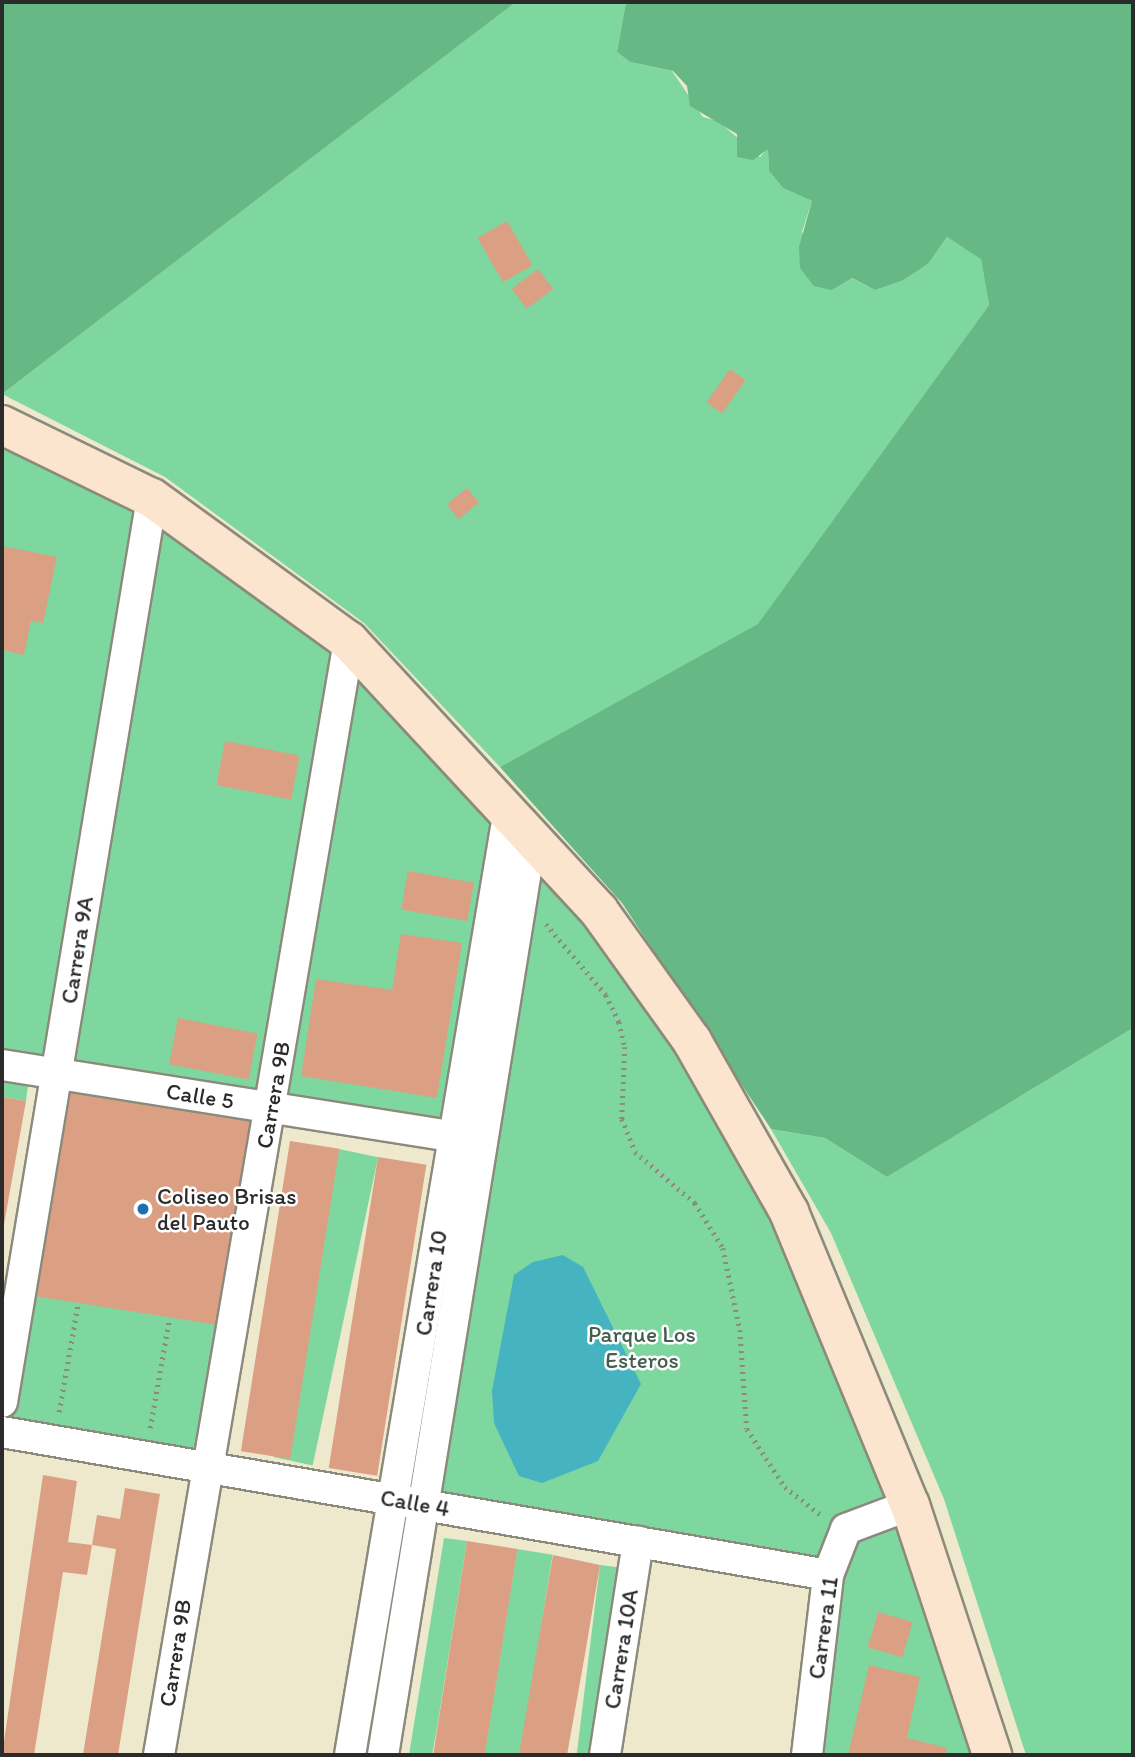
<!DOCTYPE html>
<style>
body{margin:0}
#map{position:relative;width:1135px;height:1757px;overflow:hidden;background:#eee8cc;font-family:Itim,sans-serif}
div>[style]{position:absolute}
.green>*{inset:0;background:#7ed79e;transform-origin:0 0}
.forest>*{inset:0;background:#66b885}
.water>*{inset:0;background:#46b3c1}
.building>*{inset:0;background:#dba084;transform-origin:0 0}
.path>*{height:4.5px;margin-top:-2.25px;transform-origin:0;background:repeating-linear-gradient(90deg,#8c8a7c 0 2px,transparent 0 7px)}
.roads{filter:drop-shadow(2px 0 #8c8a7c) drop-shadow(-2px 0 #8c8a7c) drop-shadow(0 2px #8c8a7c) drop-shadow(0 -2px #8c8a7c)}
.street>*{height:30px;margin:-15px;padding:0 15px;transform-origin:15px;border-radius:15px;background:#fff}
.secondary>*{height:38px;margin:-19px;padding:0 19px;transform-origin:19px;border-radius:19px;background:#fce5cf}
.dots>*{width:19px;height:19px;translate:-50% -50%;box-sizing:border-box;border:4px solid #fff;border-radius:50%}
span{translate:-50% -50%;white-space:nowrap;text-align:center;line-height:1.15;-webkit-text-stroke:5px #fff;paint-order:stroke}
.street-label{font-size:23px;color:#2b2b2b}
.poi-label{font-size:23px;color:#2b2b2b}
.left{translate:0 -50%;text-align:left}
.park-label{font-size:23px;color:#445f4e}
.frame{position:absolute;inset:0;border:4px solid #2b2b2b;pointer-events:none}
</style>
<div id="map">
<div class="green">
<i style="clip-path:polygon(516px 2px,626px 2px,617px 52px,630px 62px,672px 71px,703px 117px,718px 121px,760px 157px,768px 148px,769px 171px,783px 188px,812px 201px,802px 232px,832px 290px,851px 278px,875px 290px,902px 281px,928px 264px,947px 237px,981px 258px,989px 305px,758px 625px,500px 767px,364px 623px,165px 477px,2px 394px)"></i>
<i style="clip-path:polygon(2px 440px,137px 507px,46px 1060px,2px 1053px)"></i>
<i style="clip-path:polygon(155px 506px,345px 644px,269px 1103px,62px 1070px)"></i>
<i style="clip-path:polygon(356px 664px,497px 812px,447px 1123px,284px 1097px)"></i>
<i style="clip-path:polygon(540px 853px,594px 914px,784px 1215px,901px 1502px,823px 1568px,433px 1492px)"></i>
<i style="clip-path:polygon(1133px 1028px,1133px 1755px,1026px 1755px,944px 1499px,831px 1233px,771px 1129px,825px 1138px,887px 1177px)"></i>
<i style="clip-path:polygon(2px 1082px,28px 1085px,26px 1101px,2px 1097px)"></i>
<i style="left:61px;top:1083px;width:204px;height:348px;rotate:9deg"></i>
<i style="left:339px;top:1149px;width:40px;height:315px;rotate:12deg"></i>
<i style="clip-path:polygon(904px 1517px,982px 1755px,820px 1755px,842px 1575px,856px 1537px)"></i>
<i style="clip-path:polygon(444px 1538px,467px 1541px,437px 1728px,432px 1755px,409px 1755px)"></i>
<i style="left:517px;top:1549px;width:36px;height:209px;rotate:9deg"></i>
<i style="left:600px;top:1565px;width:24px;height:193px;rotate:7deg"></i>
</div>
<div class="forest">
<i style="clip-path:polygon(2px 2px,516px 2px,2px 394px)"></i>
<i style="clip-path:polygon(626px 2px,1133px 2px,1133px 1028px,887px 1177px,825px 1138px,771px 1129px,622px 903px,500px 767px,758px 624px,989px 305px,981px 259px,947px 237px,928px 264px,902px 281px,875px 290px,852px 278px,832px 290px,814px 286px,800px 268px,799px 247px,812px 201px,783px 188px,769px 171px,768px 149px,753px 160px,737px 157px,737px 134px,690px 106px,687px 86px,673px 71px,630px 62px,617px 52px)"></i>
</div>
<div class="water">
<i style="clip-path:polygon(563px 1255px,583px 1267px,641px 1384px,598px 1461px,542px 1483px,519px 1476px,494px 1423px,492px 1391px,514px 1275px,533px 1262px)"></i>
</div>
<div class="building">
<i style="left:507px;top:221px;width:51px;height:34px;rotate:60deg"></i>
<i style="left:538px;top:269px;width:25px;height:33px;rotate:53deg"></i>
<i style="left:730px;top:369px;width:19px;height:41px;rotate:35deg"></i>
<i style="left:467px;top:488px;width:19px;height:26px;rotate:51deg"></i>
<i style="clip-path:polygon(2px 546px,57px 557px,43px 623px,31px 621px,24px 655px,2px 650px)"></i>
<i style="left:225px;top:741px;width:76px;height:45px;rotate:11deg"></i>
<i style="left:408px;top:871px;width:67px;height:39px;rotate:10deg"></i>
<i style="clip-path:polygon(401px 934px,462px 943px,437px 1098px,301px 1076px,316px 979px,392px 990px)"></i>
<i style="left:178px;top:1018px;width:81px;height:47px;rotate:11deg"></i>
<i style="left:63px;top:1092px;width:196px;height:206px;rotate:9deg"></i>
<i style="clip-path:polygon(2px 1097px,26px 1101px,3px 1230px,2px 1230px)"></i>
<i style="left:290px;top:1141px;width:50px;height:314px;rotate:9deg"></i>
<i style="left:378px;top:1157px;width:49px;height:315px;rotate:9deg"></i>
<i style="clip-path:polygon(43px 1475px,77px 1481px,68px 1542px,92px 1545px,87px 1575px,63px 1572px,34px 1755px,2px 1755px)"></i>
<i style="clip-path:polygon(125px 1488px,160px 1494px,155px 1524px,118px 1755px,83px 1755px,116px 1549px,92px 1545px,97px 1515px,120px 1519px)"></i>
<i style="left:467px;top:1541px;width:51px;height:217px;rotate:9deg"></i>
<i style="clip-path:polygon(553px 1555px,600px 1565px,585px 1654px,567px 1755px,519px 1755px)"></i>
<i style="left:878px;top:1612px;width:36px;height:37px;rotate:16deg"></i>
<i style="clip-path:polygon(869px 1665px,920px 1677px,907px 1738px,947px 1748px,945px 1755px,848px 1755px)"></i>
</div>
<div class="path">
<i style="left:546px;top:924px;width:93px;rotate:49.8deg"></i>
<i style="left:606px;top:995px;width:30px;rotate:64deg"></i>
<i style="left:619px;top:1022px;width:26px;rotate:77deg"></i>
<i style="left:625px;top:1047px;width:72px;rotate:92.4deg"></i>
<i style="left:622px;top:1119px;width:35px;rotate:68deg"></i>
<i style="left:635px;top:1152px;width:79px;rotate:40.4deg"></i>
<i style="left:695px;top:1203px;width:53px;rotate:58.1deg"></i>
<i style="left:723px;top:1248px;width:84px;rotate:78.3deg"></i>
<i style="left:740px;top:1330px;width:99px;rotate:86deg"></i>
<i style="left:747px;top:1429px;width:69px;rotate:56.8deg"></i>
<i style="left:785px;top:1487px;width:46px;rotate:37.9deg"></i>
<i style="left:59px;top:1412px;width:111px;rotate:-80.1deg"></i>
<i style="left:150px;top:1428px;width:110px;rotate:-80deg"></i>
</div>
<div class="roads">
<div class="street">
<i style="left:2px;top:1065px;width:479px;rotate:9deg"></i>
<i style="left:2px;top:1402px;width:916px;rotate:-80.58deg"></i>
<i style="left:2px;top:1432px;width:838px;rotate:9.82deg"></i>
<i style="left:159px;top:1755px;width:1130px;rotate:-80.32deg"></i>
<i style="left:350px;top:1755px;width:958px;rotate:-80.45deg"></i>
<i style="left:383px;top:1755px;width:933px;rotate:-80.81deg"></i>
<i style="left:605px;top:1755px;width:216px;rotate:-81.2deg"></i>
<i style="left:807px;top:1755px;width:181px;rotate:-83.3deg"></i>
<i style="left:828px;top:1575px;width:49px;rotate:-68.6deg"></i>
<i style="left:846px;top:1529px;width:68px;rotate:-20.6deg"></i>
</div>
<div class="secondary">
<i style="left:2px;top:425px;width:167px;rotate:26deg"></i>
<i style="left:152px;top:498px;width:243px;rotate:36deg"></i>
<i style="left:349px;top:641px;width:368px;rotate:47.2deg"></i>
<i style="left:599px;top:911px;width:160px;rotate:54.4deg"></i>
<i style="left:692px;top:1041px;width:197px;rotate:60.4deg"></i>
<i style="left:789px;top:1212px;width:317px;rotate:67.6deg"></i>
<i style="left:910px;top:1505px;width:263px;rotate:71.8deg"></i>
</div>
</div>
<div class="dots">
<i style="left:143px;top:1209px;background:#1f6fb2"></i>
</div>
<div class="street-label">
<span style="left:77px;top:950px;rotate:-81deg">Carrera 9A</span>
<span style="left:273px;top:1095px;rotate:-80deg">Carrera 9B</span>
<span style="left:200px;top:1096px;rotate:9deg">Calle 5</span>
<span style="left:431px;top:1283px;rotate:-81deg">Carrera 10</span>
<span style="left:415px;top:1503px;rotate:10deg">Calle 4</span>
<span style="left:823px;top:1628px;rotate:-82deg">Carrera 11</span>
<span style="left:621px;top:1649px;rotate:-81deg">Carrera 10A</span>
<span style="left:175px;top:1653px;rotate:-81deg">Carrera 9B</span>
</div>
<div class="poi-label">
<span class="left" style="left:157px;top:1209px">Coliseo Brisas<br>del Pauto</span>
</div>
<div class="park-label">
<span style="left:642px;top:1347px">Parque Los<br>Esteros</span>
</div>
<div class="frame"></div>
</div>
